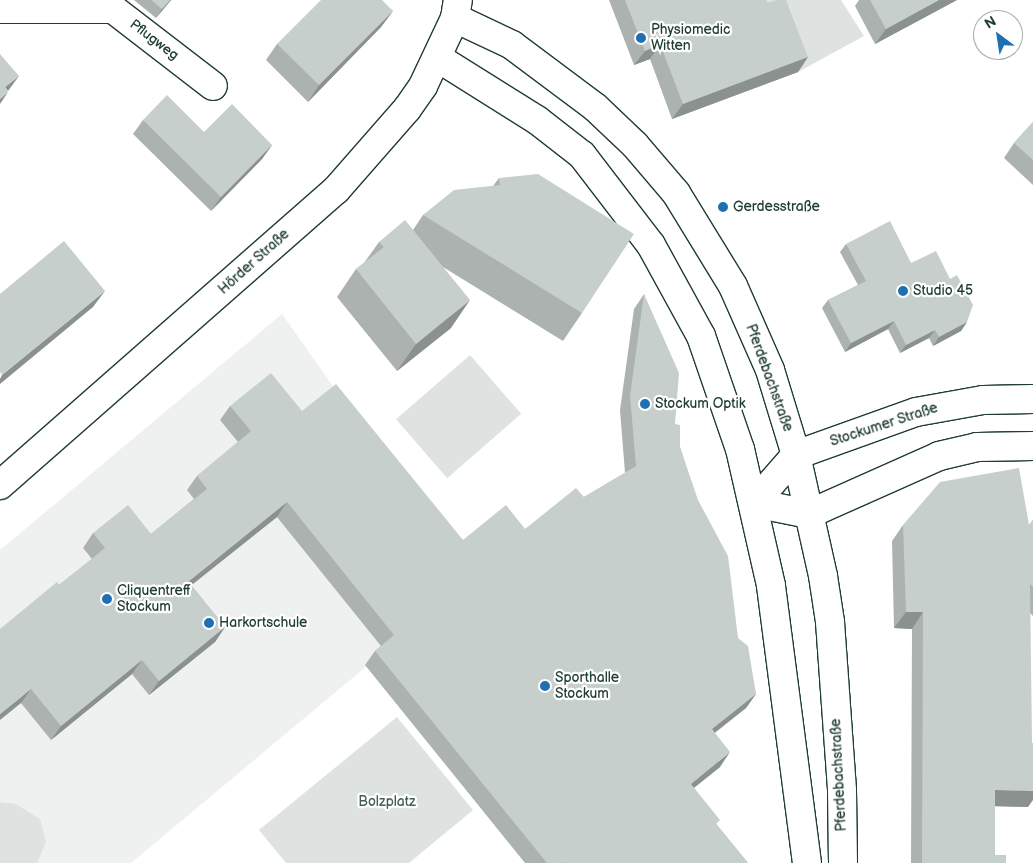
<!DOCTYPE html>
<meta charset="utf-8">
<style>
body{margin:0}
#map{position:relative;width:1033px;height:863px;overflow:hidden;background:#fff;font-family:"Balsamiq Sans",sans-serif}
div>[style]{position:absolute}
.built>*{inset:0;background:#eef1f0}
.green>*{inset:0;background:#dee3e2;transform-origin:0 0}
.roads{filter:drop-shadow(1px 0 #1f3d34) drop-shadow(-1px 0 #1f3d34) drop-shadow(0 1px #1f3d34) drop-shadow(0 -1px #1f3d34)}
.street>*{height:28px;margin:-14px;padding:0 14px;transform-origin:14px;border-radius:14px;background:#fff}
.secondary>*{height:28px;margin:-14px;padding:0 14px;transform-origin:14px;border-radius:14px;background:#fff}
.wall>*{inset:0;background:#abb2af}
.shaded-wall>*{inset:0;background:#8b918f}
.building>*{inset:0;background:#c7cfcc}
.dots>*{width:14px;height:14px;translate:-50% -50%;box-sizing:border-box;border:2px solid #fff;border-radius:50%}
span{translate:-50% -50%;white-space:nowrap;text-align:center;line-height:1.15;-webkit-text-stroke:4.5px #fff;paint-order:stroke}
.poi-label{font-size:14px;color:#1f3d34}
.left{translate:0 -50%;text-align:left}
.street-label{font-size:14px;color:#1f3d34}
.park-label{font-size:14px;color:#455e57}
.north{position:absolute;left:973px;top:10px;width:50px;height:50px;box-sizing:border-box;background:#fff;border:1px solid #a5b1ae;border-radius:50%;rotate:329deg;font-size:14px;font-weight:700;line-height:20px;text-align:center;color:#1f3d34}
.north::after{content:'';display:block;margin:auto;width:18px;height:22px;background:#1f6fb2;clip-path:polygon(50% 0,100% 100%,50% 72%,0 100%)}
</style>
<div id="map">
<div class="built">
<i style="clip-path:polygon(282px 314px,470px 580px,131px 863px,0 863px,0 550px)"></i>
</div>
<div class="green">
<i style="clip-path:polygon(750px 0,841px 0,864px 36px,798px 72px)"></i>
<i style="left:470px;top:355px;width:78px;height:98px;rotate:49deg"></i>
<i style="clip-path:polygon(397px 717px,473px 810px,409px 863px,286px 863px,259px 830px)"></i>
<i style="clip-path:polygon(0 802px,16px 804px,40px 819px,46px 842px,37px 863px,0 863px)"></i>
</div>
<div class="roads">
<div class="street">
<i style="left:0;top:9px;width:113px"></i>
<i style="left:113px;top:9px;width:126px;rotate:37.6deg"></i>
<i style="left:796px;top:455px;width:127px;rotate:-19.7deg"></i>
<i style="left:916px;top:412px;width:68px;rotate:-10.2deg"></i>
<i style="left:983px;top:400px;width:50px;rotate:-1.1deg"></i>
<i style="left:809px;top:514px;width:142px;rotate:-24deg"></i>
<i style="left:939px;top:456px;width:39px;rotate:-13deg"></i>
<i style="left:977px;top:447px;width:56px;rotate:-1deg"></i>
</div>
<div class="secondary">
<i style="left:455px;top:18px;width:63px;rotate:25.3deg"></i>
<i style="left:512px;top:45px;width:104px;rotate:36.8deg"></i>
<i style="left:595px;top:107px;width:55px;rotate:43.5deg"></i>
<i style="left:635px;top:145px;width:63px;rotate:49.5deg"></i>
<i style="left:676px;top:193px;width:109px;rotate:58.5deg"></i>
<i style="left:733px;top:286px;width:92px;rotate:66.2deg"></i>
<i style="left:770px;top:370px;width:89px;rotate:73deg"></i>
<i style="left:796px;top:455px;width:124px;rotate:77.4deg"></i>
<i style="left:823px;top:576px;width:47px;rotate:81.3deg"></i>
<i style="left:830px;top:622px;width:169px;rotate:85.9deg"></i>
<i style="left:842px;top:791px;width:72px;rotate:89.2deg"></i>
<i style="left:438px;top:58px;width:117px;rotate:32.1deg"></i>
<i style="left:537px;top:120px;width:57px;rotate:37.9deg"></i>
<i style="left:582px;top:155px;width:113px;rotate:52.5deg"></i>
<i style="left:651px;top:245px;width:104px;rotate:61.2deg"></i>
<i style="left:701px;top:336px;width:120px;rotate:71deg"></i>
<i style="left:740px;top:449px;width:140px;rotate:77.2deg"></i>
<i style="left:771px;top:586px;width:279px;rotate:82.6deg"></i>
<i style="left:0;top:485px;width:447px;rotate:-41.3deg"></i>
<i style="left:336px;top:190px;width:108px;rotate:-48.8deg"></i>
<i style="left:407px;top:109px;width:28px;rotate:-55deg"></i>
<i style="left:423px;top:86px;width:75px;rotate:-64.8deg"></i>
<i style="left:455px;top:18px;width:18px;rotate:-81deg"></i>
<i style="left:754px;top:503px;width:64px;rotate:-48.8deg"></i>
<i style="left:754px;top:503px;width:56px;rotate:11.3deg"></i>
</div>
</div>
<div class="wall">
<i style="clip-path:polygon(134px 0,171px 0,156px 18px)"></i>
<i style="clip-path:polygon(609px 0,766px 0,767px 3px,808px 57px,798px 72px,672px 119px,650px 59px,634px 65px)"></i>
<i style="clip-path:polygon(859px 0,957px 0,875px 44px,855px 6px)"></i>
<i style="clip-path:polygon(393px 11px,381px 27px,308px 102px,266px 60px,277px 44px)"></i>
<i style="clip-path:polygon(143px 120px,204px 132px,272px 145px,262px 159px,211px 211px,133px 134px)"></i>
<i style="clip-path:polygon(1033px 122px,1033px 185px,1004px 158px,1014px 143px)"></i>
<i style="clip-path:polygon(499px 178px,582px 313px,563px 341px,443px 267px,451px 328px,397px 371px,337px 297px,356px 269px,364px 263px,379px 242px,413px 230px,423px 215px,493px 186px)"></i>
<i style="clip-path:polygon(846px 244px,911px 263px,967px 322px,961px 331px,933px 346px,929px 338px,900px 353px,888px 329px,845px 352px,822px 308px,828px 300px,858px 285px,840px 252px)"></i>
<i style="clip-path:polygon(644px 294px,680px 447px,738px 638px,756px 694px,746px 708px,715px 733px,720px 767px,694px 788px,717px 825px,748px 863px,525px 863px,365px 665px,375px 651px,381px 646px,277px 517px,191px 585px,225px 627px,215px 642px,149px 695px,132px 674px,51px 740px,21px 703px,59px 585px,92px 559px,83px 548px,93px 533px,151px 534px,194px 499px,187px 490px,197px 476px,238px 442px,220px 420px,230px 406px,302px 411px,463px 540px,525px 529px,584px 497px,625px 473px,620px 410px,634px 309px)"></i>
<i style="clip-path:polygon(1033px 520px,1033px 616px,1030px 613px,1028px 807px,995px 806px,995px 855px,1006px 863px,911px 863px,912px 629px,894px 628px,892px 541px,903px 525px,1029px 525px)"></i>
</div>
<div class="shaded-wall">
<i style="clip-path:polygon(170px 0,171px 0,156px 18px,162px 9px)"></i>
<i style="clip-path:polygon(939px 0,957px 0,875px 44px,886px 29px)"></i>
<i style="clip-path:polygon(393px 11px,381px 27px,308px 102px,319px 85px)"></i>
<i style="clip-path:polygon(660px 44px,650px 59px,634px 65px,645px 51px)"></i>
<i style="clip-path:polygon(808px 57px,798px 72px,672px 119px,683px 104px)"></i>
<i style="clip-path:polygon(19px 76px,8px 91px,5px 87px)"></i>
<i style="clip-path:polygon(8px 92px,0 104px,0 99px)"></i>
<i style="clip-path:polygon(272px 145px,262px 159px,211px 211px,221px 197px)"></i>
<i style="clip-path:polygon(105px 291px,93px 307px,0 384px,0 379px,2px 375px)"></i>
<i style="clip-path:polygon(470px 300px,451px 328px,397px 371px,416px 344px)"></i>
<i style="clip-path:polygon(894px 321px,888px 329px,845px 352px,851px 343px)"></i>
<i style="clip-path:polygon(967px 322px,961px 331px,933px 346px,939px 337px)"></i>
<i style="clip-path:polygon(935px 330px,929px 338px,900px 353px,906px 345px)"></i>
<i style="clip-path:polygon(287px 502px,277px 517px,178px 596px,188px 582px)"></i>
<i style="clip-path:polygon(906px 612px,923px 612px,912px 629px,894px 628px)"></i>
<i style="clip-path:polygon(225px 627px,215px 642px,149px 695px,159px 681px)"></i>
<i style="clip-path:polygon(142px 660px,132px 674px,51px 740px,61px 726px)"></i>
<i style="clip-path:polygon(31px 689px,21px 703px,0 720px,0 714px)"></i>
<i style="clip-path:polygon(756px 694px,746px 708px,701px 743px,712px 729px)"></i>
<i style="clip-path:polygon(730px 752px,720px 767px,681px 798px,691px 784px)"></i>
<i style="clip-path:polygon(995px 790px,1033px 791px,1033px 800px,1028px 807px,984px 806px)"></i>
</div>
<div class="building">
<i style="clip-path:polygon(151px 0,170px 0,162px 9px)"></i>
<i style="clip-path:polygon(321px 0,382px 0,393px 11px,319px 85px,277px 44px)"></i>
<i style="clip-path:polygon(625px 0,766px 0,767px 3px,776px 0,786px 0,808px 57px,683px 104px,660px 44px,645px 51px)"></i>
<i style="clip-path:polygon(870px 0,939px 0,886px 29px)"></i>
<i style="clip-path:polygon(0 54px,19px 76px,5px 87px,8px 92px,0 99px)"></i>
<i style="clip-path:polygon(167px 95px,204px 132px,232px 104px,272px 145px,221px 197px,143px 120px)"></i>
<i style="clip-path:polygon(1033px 122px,1033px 160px,1014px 143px)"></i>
<i style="clip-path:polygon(538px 174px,634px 234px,582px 313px,423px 215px,454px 190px,500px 185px,499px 178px)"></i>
<i style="clip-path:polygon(405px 220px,470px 300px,416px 344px,356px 269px,384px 247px,379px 242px)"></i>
<i style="clip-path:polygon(890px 221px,911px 263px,936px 251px,950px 279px,957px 275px,973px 305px,967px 322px,939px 337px,935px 330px,906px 345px,894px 321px,851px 343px,828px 300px,866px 281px,846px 244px)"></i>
<i style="clip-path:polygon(64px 241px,105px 291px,2px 375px,0 372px,0 294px)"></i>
<i style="clip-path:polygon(644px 294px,679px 373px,675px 424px,680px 425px,680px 447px,698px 500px,728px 556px,738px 638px,748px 646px,756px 694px,712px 729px,730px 752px,691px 784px,720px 820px,716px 824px,748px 863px,564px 863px,563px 862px,562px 863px,547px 863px,375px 651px,394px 635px,287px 502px,188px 582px,225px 627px,159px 681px,142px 660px,61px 726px,31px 689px,0 714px,0 629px,57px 582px,59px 585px,105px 548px,93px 533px,128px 505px,151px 534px,207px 489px,197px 476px,251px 431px,230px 406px,271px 373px,302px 411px,336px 384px,463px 540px,506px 505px,525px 529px,576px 488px,584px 497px,636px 466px,630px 396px)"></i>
<i style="clip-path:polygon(1019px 468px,1029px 525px,1033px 520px,1033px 587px,1030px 584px,1032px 743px,1033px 743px,1033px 791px,995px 790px,995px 855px,1006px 855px,1006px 863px,922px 863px,923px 612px,906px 612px,903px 525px,940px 482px)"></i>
</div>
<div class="dots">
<i style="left:641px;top:38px;background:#1f6fb2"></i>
<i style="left:723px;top:207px;background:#1f6fb2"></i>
<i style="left:903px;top:291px;background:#1f6fb2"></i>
<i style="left:645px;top:404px;background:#1f6fb2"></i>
<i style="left:107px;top:599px;background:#1f6fb2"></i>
<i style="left:209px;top:623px;background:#1f6fb2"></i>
<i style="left:545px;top:686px;background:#1f6fb2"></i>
</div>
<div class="poi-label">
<span class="left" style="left:651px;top:38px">Physiomedic<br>Witten</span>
<span class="left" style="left:733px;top:207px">Gerdesstraße</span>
<span class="left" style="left:913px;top:291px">Studio 45</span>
<span class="left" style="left:655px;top:404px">Stockum Optik</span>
<span class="left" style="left:117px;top:599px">Cliquentreff<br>Stockum</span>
<span class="left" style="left:219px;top:623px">Harkortschule</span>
<span class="left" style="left:555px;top:686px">Sporthalle<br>Stockum</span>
</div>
<div class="street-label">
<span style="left:154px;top:40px;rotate:37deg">Pflugweg</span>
<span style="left:254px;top:262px;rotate:-42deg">Hörder Straße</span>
<span style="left:769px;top:378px;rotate:70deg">Pferdebachstraße</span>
<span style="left:884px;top:425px;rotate:-18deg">Stockumer Straße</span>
<span style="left:839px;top:775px;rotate:-93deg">Pferdebachstraße</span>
</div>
<div class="park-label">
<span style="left:387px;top:802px">Bolzplatz</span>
</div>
<div class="north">N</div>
</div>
